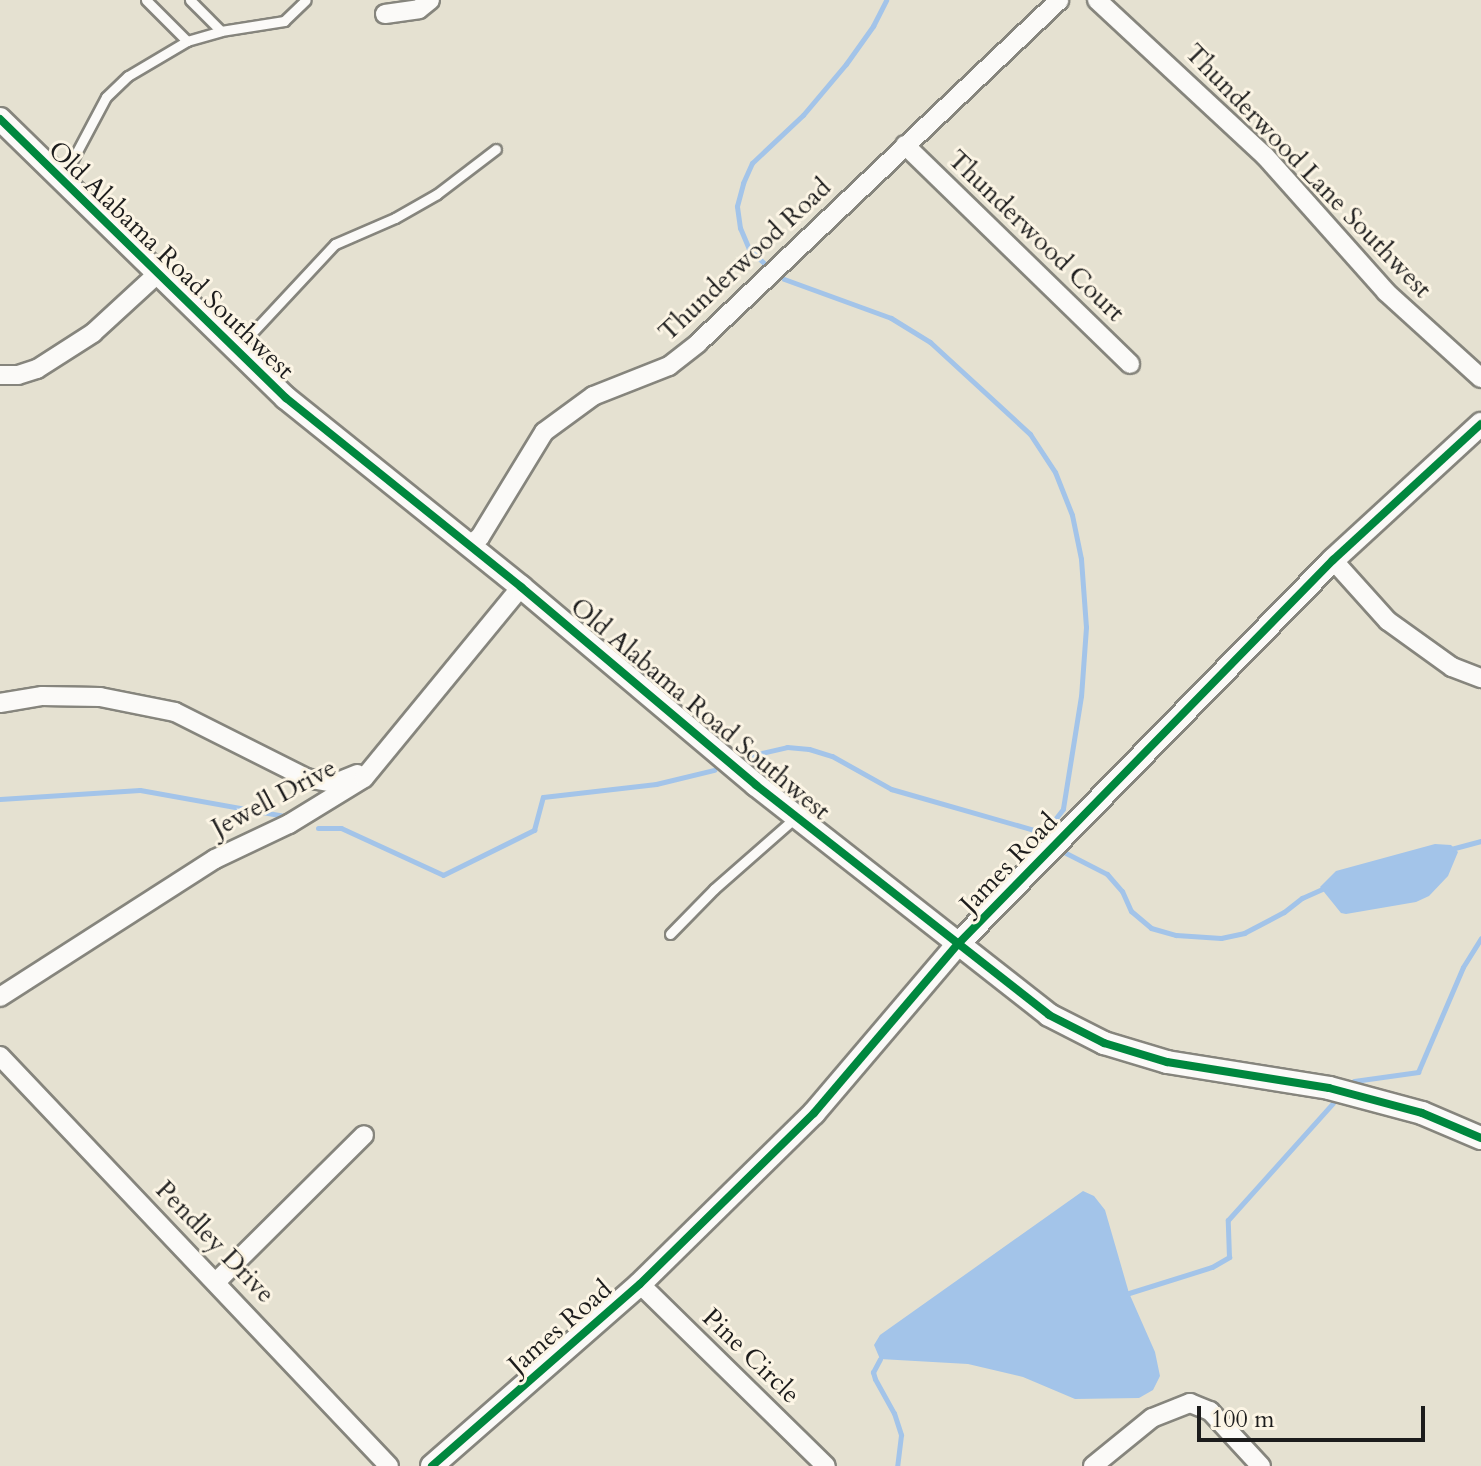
<!DOCTYPE html>
<style>
body{margin:0}
#map{position:relative;width:1481px;height:1466px;overflow:hidden;background:#e5e1d1;font-family:Cardo,serif}
div>[style]{position:absolute}
.water>*{inset:0;background:#a3c4e9}
.stream>*{height:5px;margin:-2.5px;padding:0 2.5px;transform-origin:2.5px;border-radius:2.5px;background:#a3c4e9}
.roads{filter:drop-shadow(2px 0 #86857d) drop-shadow(-2px 0 #86857d) drop-shadow(0 2px #86857d) drop-shadow(0 -2px #86857d)}
.service>*{height:9px;margin:-4.5px;padding:0 4.5px;transform-origin:4.5px;border-radius:4.5px;background:#fbfaf8}
.minor>*{height:18px;margin:-9px;padding:0 9px;transform-origin:9px;border-radius:9px;background:#fbfaf8}
.tertiary>*{height:22px;margin:-11px;padding:0 11px;transform-origin:11px;border-radius:11px;background:#fbfaf8}
.cycleway>*{height:8px;margin:-4px;padding:0 4px;transform-origin:4px;border-radius:4px;background:#00873e}
span{translate:-50% -50%;white-space:nowrap;text-align:center;line-height:1.15;-webkit-text-stroke:6px #fcf5e5;paint-order:stroke}
.street-label{font-size:26px;color:#1c1c1c}
.scale{position:absolute;left:1197px;top:1406px;width:228px;height:36px;box-sizing:border-box;border:4px solid #1c1c1c;border-top:0;padding-left:10px;font-size:24px;line-height:28px;white-space:nowrap;color:#1c1c1c;-webkit-text-stroke:6px #fcf5e5;paint-order:stroke}
</style>
<div id="map">
<div class="water">
<i style="clip-path:polygon(1435px 844px,1451px 845px,1458px 852px,1448px 876px,1429px 896px,1416px 902px,1346px 914px,1341px 913px,1320px 887px,1336px 871px)"></i>
<i style="clip-path:polygon(1083px 1191px,1094px 1196px,1105px 1210px,1129px 1293px,1155px 1352px,1160px 1376px,1153px 1390px,1139px 1398px,1075px 1399px,1023px 1377px,968px 1364px,880px 1359px,874px 1345px,880px 1335px)"></i>
</div>
<div class="stream">
<i style="left:766px;top:265px;width:23px;rotate:-137deg"></i>
<i style="left:749px;top:249px;width:23px;rotate:-113deg"></i>
<i style="left:740px;top:228px;width:22px;rotate:-98deg"></i>
<i style="left:737px;top:206px;width:24px;rotate:-75deg"></i>
<i style="left:743px;top:183px;width:22px;rotate:-66deg"></i>
<i style="left:752px;top:163px;width:70px;rotate:-43.3deg"></i>
<i style="left:803px;top:115px;width:67px;rotate:-49.9deg"></i>
<i style="left:846px;top:64px;width:47px;rotate:-54.6deg"></i>
<i style="left:873px;top:26px;width:29px;rotate:-63deg"></i>
<i style="left:784px;top:279px;width:114px;rotate:20deg"></i>
<i style="left:891px;top:318px;width:46px;rotate:31.6deg"></i>
<i style="left:930px;top:342px;width:136px;rotate:42.6deg"></i>
<i style="left:1030px;top:434px;width:45px;rotate:56.7deg"></i>
<i style="left:1055px;top:472px;width:46px;rotate:68.4deg"></i>
<i style="left:1072px;top:515px;width:45px;rotate:78.4deg"></i>
<i style="left:1081px;top:559px;width:68px;rotate:85.8deg"></i>
<i style="left:1086px;top:627px;width:69px;rotate:94.1deg"></i>
<i style="left:1081px;top:696px;width:114px;rotate:99.1deg"></i>
<i style="left:1063px;top:809px;width:31px;rotate:128deg"></i>
<i style="left:753px;top:755px;width:35px;rotate:-13deg"></i>
<i style="left:787px;top:747px;width:22px;rotate:5deg"></i>
<i style="left:809px;top:749px;width:24px;rotate:17deg"></i>
<i style="left:832px;top:756px;width:68px;rotate:29.2deg"></i>
<i style="left:891px;top:789px;width:159px;rotate:16deg"></i>
<i style="left:1044px;top:833px;width:9px;rotate:49deg"></i>
<i style="left:0;top:799px;width:140px;rotate:-3.7deg"></i>
<i style="left:140px;top:790px;width:147px;rotate:10.2deg"></i>
<i style="left:318px;top:828px;width:23px"></i>
<i style="left:341px;top:828px;width:112px;rotate:24.7deg"></i>
<i style="left:443px;top:875px;width:102px;rotate:-26.3deg"></i>
<i style="left:534px;top:830px;width:34px;rotate:-75deg"></i>
<i style="left:543px;top:797px;width:114px;rotate:-6.6deg"></i>
<i style="left:656px;top:784px;width:60px;rotate:-13.6deg"></i>
<i style="left:1451px;top:849px;width:31px;rotate:-15deg"></i>
<i style="left:1060px;top:850px;width:53px;rotate:27.1deg"></i>
<i style="left:1107px;top:874px;width:23px;rotate:49deg"></i>
<i style="left:1122px;top:891px;width:22px;rotate:66deg"></i>
<i style="left:1131px;top:911px;width:26px;rotate:40deg"></i>
<i style="left:1151px;top:928px;width:26px;rotate:16deg"></i>
<i style="left:1176px;top:935px;width:45px;rotate:3.8deg"></i>
<i style="left:1221px;top:938px;width:24px;rotate:-12deg"></i>
<i style="left:1244px;top:933px;width:45px;rotate:-27.7deg"></i>
<i style="left:1284px;top:912px;width:23px;rotate:-38deg"></i>
<i style="left:1302px;top:898px;width:27px;rotate:-24deg"></i>
<i style="left:1354px;top:1081px;width:65px;rotate:-8deg"></i>
<i style="left:1418px;top:1072px;width:114px;rotate:-66.8deg"></i>
<i style="left:1463px;top:967px;width:34px;rotate:-58deg"></i>
<i style="left:1129px;top:1293px;width:87px;rotate:-17.4deg"></i>
<i style="left:1212px;top:1267px;width:20px;rotate:-30deg"></i>
<i style="left:1229px;top:1257px;width:37px;rotate:-92deg"></i>
<i style="left:1228px;top:1220px;width:157px;rotate:-48.1deg"></i>
<i style="left:880px;top:1359px;width:15px;rotate:118deg"></i>
<i style="left:873px;top:1372px;width:7px;rotate:74deg"></i>
<i style="left:875px;top:1379px;width:39px;rotate:61deg"></i>
<i style="left:894px;top:1413px;width:23px;rotate:72deg"></i>
<i style="left:901px;top:1435px;width:31px;rotate:97deg"></i>
</div>
<div class="roads">
<div class="service">
<i style="left:146px;top:0;width:58px;rotate:45deg"></i>
<i style="left:190px;top:0;width:44px;rotate:45deg"></i>
<i style="left:221px;top:31px;width:64px;rotate:-9deg"></i>
<i style="left:284px;top:21px;width:30px;rotate:-44deg"></i>
<i style="left:57px;top:177px;width:22px;rotate:-47deg"></i>
<i style="left:72px;top:161px;width:72px;rotate:-62deg"></i>
<i style="left:106px;top:97px;width:30px;rotate:-44deg"></i>
<i style="left:128px;top:76px;width:69px;rotate:-30.7deg"></i>
<i style="left:187px;top:41px;width:35px;rotate:-16deg"></i>
<i style="left:236px;top:350px;width:145px;rotate:-47deg"></i>
<i style="left:335px;top:244px;width:65px;rotate:-23.4deg"></i>
<i style="left:395px;top:218px;width:48px;rotate:-29.7deg"></i>
<i style="left:437px;top:194px;width:74px;rotate:-37.3deg"></i>
<i style="left:670px;top:934px;width:63px;rotate:-45.6deg"></i>
<i style="left:714px;top:889px;width:109px;rotate:-41.3deg"></i>
</div>
<div class="minor">
<i style="left:1097px;top:0;width:229px;rotate:42.9deg"></i>
<i style="left:1265px;top:156px;width:182px;rotate:48.3deg"></i>
<i style="left:1386px;top:292px;width:128px;rotate:42.2deg"></i>
<i style="left:385px;top:14px;width:34px;rotate:-8deg"></i>
<i style="left:419px;top:9px;width:14px;rotate:-39deg"></i>
<i style="left:905px;top:145px;width:314px;rotate:44.2deg"></i>
<i style="left:0;top:375px;width:18px"></i>
<i style="left:18px;top:375px;width:20px;rotate:-18deg"></i>
<i style="left:37px;top:369px;width:67px;rotate:-32.7deg"></i>
<i style="left:93px;top:333px;width:86px;rotate:-42.6deg"></i>
<i style="left:468px;top:546px;width:15px;rotate:-37deg"></i>
<i style="left:480px;top:537px;width:123px;rotate:-58.6deg"></i>
<i style="left:544px;top:432px;width:61px;rotate:-36.3deg"></i>
<i style="left:593px;top:396px;width:82px;rotate:-21.5deg"></i>
<i style="left:669px;top:366px;width:37px;rotate:-38deg"></i>
<i style="left:698px;top:343px;width:498px;rotate:-43.5deg"></i>
<i style="left:1333px;top:560px;width:82px;rotate:48deg"></i>
<i style="left:1388px;top:621px;width:79px;rotate:35.7deg"></i>
<i style="left:1452px;top:667px;width:31px;rotate:21deg"></i>
<i style="left:0;top:703px;width:43px;rotate:-9.5deg"></i>
<i style="left:42px;top:696px;width:58px;rotate:1deg"></i>
<i style="left:100px;top:697px;width:76px;rotate:11.3deg"></i>
<i style="left:175px;top:712px;width:147px;rotate:26.7deg"></i>
<i style="left:306px;top:778px;width:29px;rotate:10deg"></i>
<i style="left:335px;top:783px;width:24px;rotate:-22deg"></i>
<i style="left:0;top:997px;width:255px;rotate:-32.7deg"></i>
<i style="left:215px;top:859px;width:82px;rotate:-25.3deg"></i>
<i style="left:289px;top:824px;width:88px;rotate:-31.5deg"></i>
<i style="left:364px;top:778px;width:247px;rotate:-50.6deg"></i>
<i style="left:0;top:1056px;width:565px;rotate:46.51deg"></i>
<i style="left:217px;top:1281px;width:207px;rotate:-44.8deg"></i>
<i style="left:640px;top:1284px;width:260px;rotate:44.4deg"></i>
<i style="left:1093px;top:1466px;width:76px;rotate:-39.1deg"></i>
<i style="left:1152px;top:1418px;width:41px;rotate:-21.5deg"></i>
<i style="left:1190px;top:1403px;width:22px;rotate:22deg"></i>
<i style="left:1210px;top:1411px;width:75px;rotate:47.2deg"></i>
</div>
<div class="tertiary">
<i style="left:0;top:119px;width:400px;rotate:44.3deg"></i>
<i style="left:286px;top:398px;width:302px;rotate:38.8deg"></i>
<i style="left:521px;top:587px;width:307px;rotate:40.1deg"></i>
<i style="left:756px;top:785px;width:372px;rotate:38.1deg"></i>
<i style="left:1049px;top:1015px;width:62px;rotate:27deg"></i>
<i style="left:1104px;top:1043px;width:66px;rotate:16.8deg"></i>
<i style="left:1167px;top:1062px;width:164px;rotate:9.1deg"></i>
<i style="left:1329px;top:1088px;width:96px;rotate:15deg"></i>
<i style="left:1422px;top:1113px;width:64px;rotate:23deg"></i>
<i style="left:432px;top:1466px;width:276px;rotate:-41.2deg"></i>
<i style="left:640px;top:1284px;width:244px;rotate:-44.5deg"></i>
<i style="left:814px;top:1113px;width:222px;rotate:-49.6deg"></i>
<i style="left:958px;top:944px;width:537px;rotate:-45.68deg"></i>
<i style="left:1333px;top:560px;width:201px;rotate:-42.6deg"></i>
</div>
</div>
<div class="cycleway">
<i style="left:0;top:119px;width:400px;rotate:44.3deg"></i>
<i style="left:286px;top:398px;width:302px;rotate:38.8deg"></i>
<i style="left:521px;top:587px;width:307px;rotate:40.1deg"></i>
<i style="left:756px;top:785px;width:372px;rotate:38.1deg"></i>
<i style="left:1049px;top:1015px;width:62px;rotate:27deg"></i>
<i style="left:1104px;top:1043px;width:66px;rotate:16.8deg"></i>
<i style="left:1167px;top:1062px;width:164px;rotate:9.1deg"></i>
<i style="left:1329px;top:1088px;width:96px;rotate:15deg"></i>
<i style="left:1422px;top:1113px;width:64px;rotate:23deg"></i>
<i style="left:432px;top:1466px;width:276px;rotate:-41.2deg"></i>
<i style="left:640px;top:1284px;width:244px;rotate:-44.5deg"></i>
<i style="left:814px;top:1113px;width:222px;rotate:-49.6deg"></i>
<i style="left:958px;top:944px;width:537px;rotate:-45.68deg"></i>
<i style="left:1333px;top:560px;width:201px;rotate:-42.6deg"></i>
</div>
<div class="street-label">
<span style="left:1308px;top:171px;rotate:46deg">Thunderwood Lane Southwest</span>
<span style="left:1036px;top:236px;rotate:44deg">Thunderwood Court</span>
<span style="left:171px;top:260px;rotate:44deg">Old Alabama Road Southwest</span>
<span style="left:745px;top:260px;rotate:-43deg">Thunderwood Road</span>
<span style="left:700px;top:709px;rotate:40deg">Old Alabama Road Southwest</span>
<span style="left:274px;top:798px;rotate:-28deg">Jewell Drive</span>
<span style="left:1009px;top:863px;rotate:-46deg">James Road</span>
<span style="left:215px;top:1242px;rotate:46deg">Pendley Drive</span>
<span style="left:560px;top:1327px;rotate:-41deg">James Road</span>
<span style="left:751px;top:1356px;rotate:44deg">Pine Circle</span>
</div>
<div class="scale">100 m</div>
</div>
